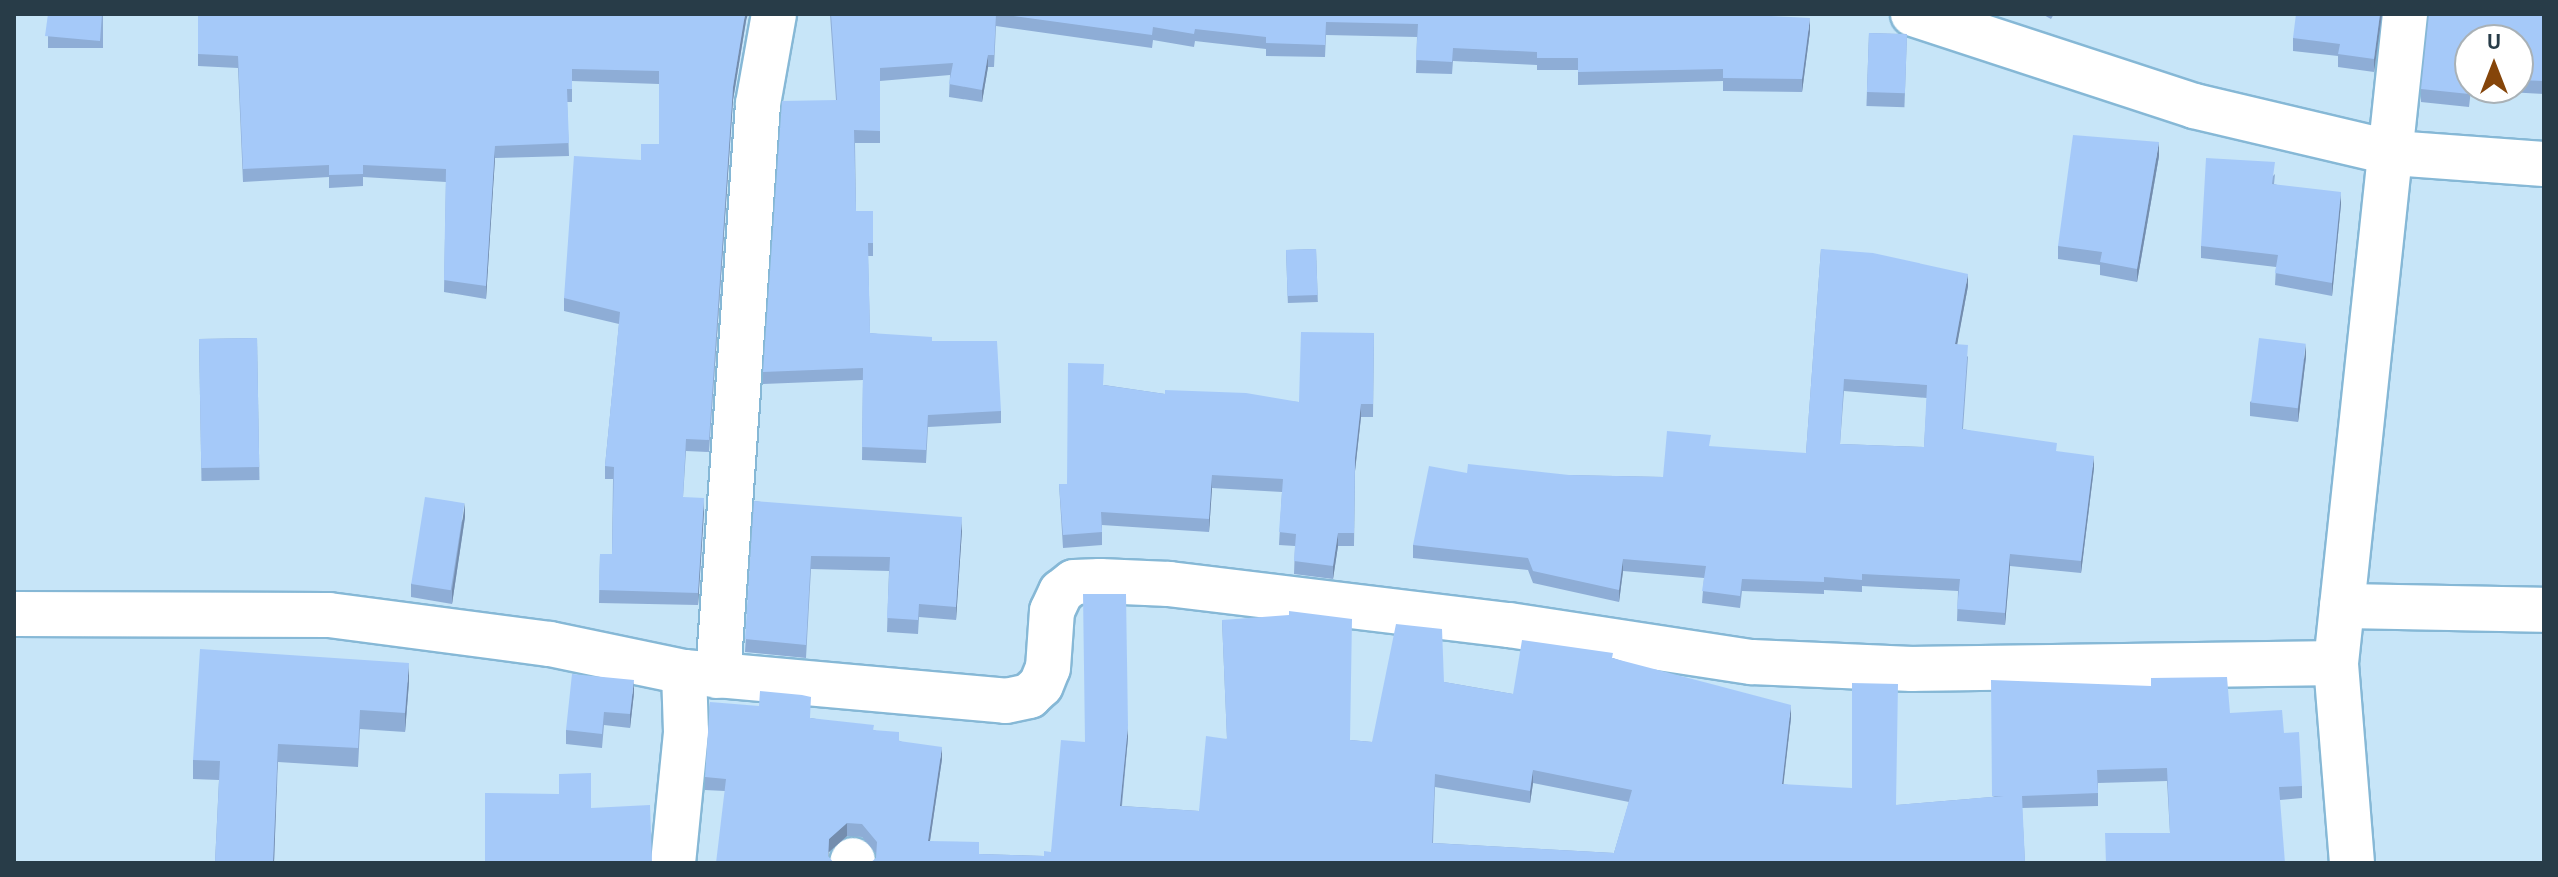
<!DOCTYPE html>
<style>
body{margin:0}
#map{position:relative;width:2558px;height:877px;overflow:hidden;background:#c7e5f8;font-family:"Alegreya Sans",sans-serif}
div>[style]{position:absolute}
.roads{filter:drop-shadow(2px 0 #86b8d6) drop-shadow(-2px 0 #86b8d6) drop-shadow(0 2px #86b8d6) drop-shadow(0 -2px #86b8d6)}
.minor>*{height:44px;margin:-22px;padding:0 22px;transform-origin:22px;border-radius:22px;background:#fff}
.wall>*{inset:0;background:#8eadd6;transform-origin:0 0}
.shaded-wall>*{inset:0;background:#748dae}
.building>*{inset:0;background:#a5c9f9;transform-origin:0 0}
span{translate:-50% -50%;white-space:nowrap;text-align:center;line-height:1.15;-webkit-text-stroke:6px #fff;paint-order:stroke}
.frame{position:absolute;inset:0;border:16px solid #283c48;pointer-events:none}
.north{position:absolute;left:2454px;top:24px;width:80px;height:80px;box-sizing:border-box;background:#fff;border:2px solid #a9b1b6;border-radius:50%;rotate:0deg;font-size:22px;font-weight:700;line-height:32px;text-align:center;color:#283c48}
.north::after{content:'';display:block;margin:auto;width:28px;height:36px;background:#85450a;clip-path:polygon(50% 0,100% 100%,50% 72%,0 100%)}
</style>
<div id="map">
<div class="roads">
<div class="minor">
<i style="left:1913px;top:14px;width:296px;rotate:18.1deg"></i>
<i style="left:2194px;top:106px;width:204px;rotate:13.3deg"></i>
<i style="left:2393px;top:153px;width:151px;rotate:4.2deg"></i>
<i style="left:2342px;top:606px;width:202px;rotate:1.1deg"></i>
<i style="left:14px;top:614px;width:315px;rotate:0.2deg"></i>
<i style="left:329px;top:615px;width:223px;rotate:7.5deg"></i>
<i style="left:550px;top:644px;width:137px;rotate:11.8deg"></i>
<i style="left:684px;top:672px;width:323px;rotate:5.1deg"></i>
<i style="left:1006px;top:701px;width:24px;rotate:-12deg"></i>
<i style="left:1029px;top:696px;width:16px;rotate:-43deg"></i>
<i style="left:1041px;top:685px;width:18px;rotate:-68deg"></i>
<i style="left:1048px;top:668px;width:57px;rotate:-86deg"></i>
<i style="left:1052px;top:611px;width:21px;rotate:-65deg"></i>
<i style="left:1061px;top:592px;width:16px;rotate:-38deg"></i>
<i style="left:1074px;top:582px;width:26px;rotate:-2deg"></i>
<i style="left:1100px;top:581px;width:69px;rotate:2.5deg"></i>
<i style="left:1169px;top:584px;width:342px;rotate:6.9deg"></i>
<i style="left:1509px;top:625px;width:246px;rotate:8.7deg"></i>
<i style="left:1752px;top:662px;width:160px;rotate:2.5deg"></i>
<i style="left:1912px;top:669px;width:424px;rotate:-0.8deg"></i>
<i style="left:718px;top:676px;width:573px;rotate:-86deg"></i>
<i style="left:758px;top:104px;width:91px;rotate:-79.9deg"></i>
<i style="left:673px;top:863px;width:132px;rotate:-84.3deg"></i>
<i style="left:686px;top:732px;width:60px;rotate:-91.9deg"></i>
<i style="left:852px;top:863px;width:3px;rotate:-72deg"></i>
<i style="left:2352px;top:863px;width:201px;rotate:-94.6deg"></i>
<i style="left:2336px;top:663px;width:653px;rotate:-83.93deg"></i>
</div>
</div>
<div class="wall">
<i style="left:48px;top:14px;width:55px;height:34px"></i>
<i style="clip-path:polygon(198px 14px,746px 21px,733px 100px,709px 452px,686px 451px,683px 497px,704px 511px,698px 605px,599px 603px,600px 554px,612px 554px,613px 479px,605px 479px,605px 466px,619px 324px,564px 311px,564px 298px,641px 160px,659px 144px,659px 84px,572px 81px,572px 102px,567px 102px,569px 156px,495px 158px,486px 299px,444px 292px,446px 182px,363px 177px,363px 186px,329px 188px,329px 177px,243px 182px,238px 68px,198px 66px)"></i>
<i style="clip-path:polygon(830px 14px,1733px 14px,1810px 31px,1802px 92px,1723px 91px,1723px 81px,1578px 85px,1578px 70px,1537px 70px,1537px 65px,1453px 61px,1452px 74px,1416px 73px,1417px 37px,1326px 35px,1325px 57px,1266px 56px,1266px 49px,1195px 41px,1194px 47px,1153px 40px,1152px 48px,996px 26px,994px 67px,988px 67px,982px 102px,949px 97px,950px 75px,880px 81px,880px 143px,855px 143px,856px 211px,873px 211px,873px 256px,868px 256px,870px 333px,932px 341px,1001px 411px,1001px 423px,928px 427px,926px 463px,862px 460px,863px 380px,763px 384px,763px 372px,836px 100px)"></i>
<i style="clip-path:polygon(2042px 14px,2054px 14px,2051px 19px)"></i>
<i style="clip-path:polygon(2382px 14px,2374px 72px,2338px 67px,2338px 56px,2293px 51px,2293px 38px)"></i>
<i style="clip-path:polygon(evenodd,2429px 14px,2544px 14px,2544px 94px,2471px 90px,2469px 107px,2421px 102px,2421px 89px,2429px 14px,2470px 40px,2518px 40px,2518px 88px,2470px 88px,2470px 40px)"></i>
<i style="left:1869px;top:33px;width:38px;height:73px;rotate:2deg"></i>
<i style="clip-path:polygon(2159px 156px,2137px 282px,2100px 275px,2100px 265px,2058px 259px,2058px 246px)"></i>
<i style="clip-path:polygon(2275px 174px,2274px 184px,2341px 204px,2332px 296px,2275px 285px,2276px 267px,2201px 258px,2201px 246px)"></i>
<i style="left:1316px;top:249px;width:53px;height:30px;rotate:88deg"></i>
<i style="clip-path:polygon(evenodd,1821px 249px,1968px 286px,1957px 344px,1968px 357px,1963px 429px,2057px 452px,2094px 468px,2081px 573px,2010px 566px,2005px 625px,1957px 621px,1958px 591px,1862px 586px,1862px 592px,1824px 590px,1824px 594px,1742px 591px,1740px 608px,1702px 603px,1704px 578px,1623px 571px,1619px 602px,1533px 583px,1528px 570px,1413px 558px,1413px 545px,1467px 473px,1663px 477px,1806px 453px,1821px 249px,1844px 391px,1927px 398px,1924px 447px,1840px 444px,1844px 391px)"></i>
<i style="clip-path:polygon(1374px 333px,1373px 417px,1361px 417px,1355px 471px,1354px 546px,1338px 546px,1333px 579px,1294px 574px,1295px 546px,1279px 545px,1282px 492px,1212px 488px,1209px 532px,1102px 525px,1102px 545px,1063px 548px,1059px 484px,1067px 484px,1104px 385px,1165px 394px,1299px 402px)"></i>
<i style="left:257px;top:338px;width:142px;height:58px;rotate:89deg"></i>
<i style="clip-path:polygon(2306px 357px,2298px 422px,2250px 416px,2250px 402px)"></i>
<i style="clip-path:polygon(754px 501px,962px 530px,956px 620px,919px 617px,918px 634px,887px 632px,889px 571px,811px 569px,806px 658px,745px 652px)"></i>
<i style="clip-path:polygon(465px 517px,452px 604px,411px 597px,411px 584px)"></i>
<i style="clip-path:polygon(evenodd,1222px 620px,1350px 740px,1372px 742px,1444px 682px,1513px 694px,1613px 658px,1791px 718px,1783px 784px,1897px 805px,1992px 797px,2230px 713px,2284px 733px,2302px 786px,2302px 798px,2280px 800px,2170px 833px,2167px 781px,2098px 783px,2098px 806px,2022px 808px,2025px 863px,876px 858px,876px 853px,862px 837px,847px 836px,829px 852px,725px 791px,705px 790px,705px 777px,811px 718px,874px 730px,942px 759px,930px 841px,979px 854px,1044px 856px,1051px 852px,1085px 742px,1128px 738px,1122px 806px,1199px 811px,1227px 738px,1222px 620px,1533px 783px,1629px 802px,1614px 853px,1433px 843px,1435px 787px,1530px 803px,1533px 783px)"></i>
<i style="clip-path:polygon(409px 682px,405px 732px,360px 729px,358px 767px,278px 762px,274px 863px,215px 863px,219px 780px,193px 779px,193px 760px)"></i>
<i style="clip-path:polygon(634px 693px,630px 728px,604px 725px,602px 748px,566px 744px,566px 730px)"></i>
</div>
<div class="shaded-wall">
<i style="clip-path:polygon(745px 14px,748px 14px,746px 21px,733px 100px,709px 452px,733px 87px)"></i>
<i style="clip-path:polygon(2380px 14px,2382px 14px,2374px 72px,2374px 59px)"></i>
<i style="clip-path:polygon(1810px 18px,1810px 31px,1802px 92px,1802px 79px)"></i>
<i style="clip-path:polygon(988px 55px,988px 67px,982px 102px,982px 90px)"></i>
<i style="clip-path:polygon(2159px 142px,2159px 156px,2137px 282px,2137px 269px)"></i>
<i style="clip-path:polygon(495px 146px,495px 158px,486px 299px,486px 286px)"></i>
<i style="clip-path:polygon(2341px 192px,2341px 204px,2332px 296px,2332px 283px)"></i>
<i style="clip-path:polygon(1968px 274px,1968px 286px,1955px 356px,1955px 344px)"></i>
<i style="clip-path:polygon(2306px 344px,2306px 357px,2298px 422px,2298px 409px)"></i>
<i style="clip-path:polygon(1361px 404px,1361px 417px,1355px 471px,1354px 546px,1355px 458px)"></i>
<i style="clip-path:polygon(2094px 456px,2094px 468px,2081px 573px,2081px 561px)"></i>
<i style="clip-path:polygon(1212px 475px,1212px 488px,1209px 532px,1209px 519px)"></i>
<i style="clip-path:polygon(704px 498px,704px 511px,698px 605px,698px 593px)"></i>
<i style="clip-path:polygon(465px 503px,465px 517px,452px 604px,452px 590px)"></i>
<i style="clip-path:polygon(962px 517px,962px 530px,956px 620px,956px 607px)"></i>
<i style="clip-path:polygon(1338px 533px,1338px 546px,1333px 579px,1333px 566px)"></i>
<i style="clip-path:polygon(2010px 554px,2010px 566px,2005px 625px,2005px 613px)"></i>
<i style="clip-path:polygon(1623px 559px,1623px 571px,1619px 602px,1619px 590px)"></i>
<i style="clip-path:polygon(409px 663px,409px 682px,405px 732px,405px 713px)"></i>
<i style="clip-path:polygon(634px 680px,634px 693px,630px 728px,630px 714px)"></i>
<i style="clip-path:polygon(1791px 705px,1791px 718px,1782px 797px,1782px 784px)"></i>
<i style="clip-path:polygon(1128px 726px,1128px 738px,1120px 819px,1120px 806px)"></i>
<i style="clip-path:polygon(278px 744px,274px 863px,273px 863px)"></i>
<i style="clip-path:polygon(942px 747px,942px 759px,928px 854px,928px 841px)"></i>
<i style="clip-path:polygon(1533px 770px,1533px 783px,1530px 803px,1530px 791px)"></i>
<i style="clip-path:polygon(847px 823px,847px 836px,829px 852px,828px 863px,829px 839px)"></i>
</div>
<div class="building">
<i style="clip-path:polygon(48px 14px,102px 14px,100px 41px,45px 36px)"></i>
<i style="clip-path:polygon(198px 14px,745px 14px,733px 87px,709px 440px,686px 439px,683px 497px,704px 498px,698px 593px,599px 590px,600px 554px,612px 554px,614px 467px,605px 466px,620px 312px,564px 298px,574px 156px,641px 160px,641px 144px,659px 144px,659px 71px,572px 69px,572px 89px,567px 89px,569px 143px,495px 146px,486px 286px,444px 280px,446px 169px,363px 165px,363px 174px,329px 175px,329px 165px,243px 169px,238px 56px,198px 54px)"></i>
<i style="clip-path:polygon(831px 14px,996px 14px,994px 55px,988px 55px,982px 90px,949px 84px,953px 63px,880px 68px,880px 131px,854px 130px,856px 211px,873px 211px,873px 243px,868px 243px,870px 333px,932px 337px,932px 341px,997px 341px,1001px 411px,928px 415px,926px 450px,862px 447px,863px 368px,763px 372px,782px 101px,837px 100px)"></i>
<i style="clip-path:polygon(999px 14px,1733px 14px,1810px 18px,1802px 79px,1723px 78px,1723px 69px,1578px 72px,1578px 58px,1537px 58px,1537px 52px,1453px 48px,1452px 62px,1416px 60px,1418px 24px,1326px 22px,1325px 45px,1266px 43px,1266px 37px,1195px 29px,1194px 34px,1153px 27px,1152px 35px)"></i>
<i style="clip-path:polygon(2296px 14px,2380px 14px,2374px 59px,2338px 54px,2340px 44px,2293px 38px)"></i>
<i style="clip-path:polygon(2429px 14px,2544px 14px,2544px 81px,2518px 80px,2518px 40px,2470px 40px,2469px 94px,2421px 89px)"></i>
<i style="left:1869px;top:33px;width:38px;height:59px;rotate:2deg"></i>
<i style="clip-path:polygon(2073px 135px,2159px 142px,2137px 269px,2100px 262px,2102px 252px,2058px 246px)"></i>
<i style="clip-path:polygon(2206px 158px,2275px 162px,2272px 184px,2341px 192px,2332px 283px,2275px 273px,2278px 255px,2201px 246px)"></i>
<i style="left:1316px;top:249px;width:46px;height:30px;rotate:88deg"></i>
<i style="clip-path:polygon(evenodd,1821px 249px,1873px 253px,1968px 274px,1955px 344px,1968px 345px,1962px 429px,2057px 443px,2056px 451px,2094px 456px,2081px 561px,2010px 554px,2005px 613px,1957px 609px,1960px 579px,1862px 574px,1862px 580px,1824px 577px,1824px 582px,1742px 579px,1740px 596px,1702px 591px,1706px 566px,1623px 559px,1619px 590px,1533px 571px,1528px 558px,1413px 545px,1429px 466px,1467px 473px,1468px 464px,1569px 475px,1663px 477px,1667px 431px,1711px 435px,1709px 446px,1806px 453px,1821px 249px,1844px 379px,1927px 385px,1924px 447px,1840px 444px,1844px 379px)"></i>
<i style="clip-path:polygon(1301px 332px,1374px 333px,1373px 404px,1361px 404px,1355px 458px,1354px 533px,1338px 533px,1333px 566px,1294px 561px,1296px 534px,1279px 532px,1283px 479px,1212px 475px,1209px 519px,1101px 512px,1102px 532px,1063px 535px,1059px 484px,1067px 484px,1068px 363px,1104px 364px,1103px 385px,1165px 394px,1165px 390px,1246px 393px,1299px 402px)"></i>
<i style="left:257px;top:338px;width:129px;height:58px;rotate:89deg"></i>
<i style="left:2259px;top:338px;width:47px;height:65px;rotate:7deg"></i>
<i style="left:425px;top:497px;width:40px;height:88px;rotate:9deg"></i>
<i style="clip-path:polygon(754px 501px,962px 517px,956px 607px,919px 604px,918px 620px,887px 618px,890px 557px,811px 556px,806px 645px,745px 639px)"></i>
<i style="clip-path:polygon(evenodd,1083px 594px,1126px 594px,1128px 726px,1120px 806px,1199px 811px,1206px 736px,1227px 739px,1222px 620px,1289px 615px,1289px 611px,1352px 619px,1350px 740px,1372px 742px,1396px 624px,1442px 629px,1444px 682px,1513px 694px,1522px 640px,1613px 653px,1612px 658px,1791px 705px,1782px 784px,1852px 788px,1852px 683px,1898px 684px,1896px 805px,2004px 796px,1992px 796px,1991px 680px,2151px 686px,2151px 678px,2227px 677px,2230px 713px,2282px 710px,2284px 733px,2299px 732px,2302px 786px,2279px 787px,2285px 863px,2106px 863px,2105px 833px,2170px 833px,2167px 768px,2097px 770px,2098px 793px,2022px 796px,2025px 863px,870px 863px,876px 858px,877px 842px,862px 824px,847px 823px,829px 839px,828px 856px,834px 863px,716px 863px,726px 779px,705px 777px,710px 702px,759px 706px,760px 691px,802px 695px,811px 697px,810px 718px,874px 725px,873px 730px,899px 732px,899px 741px,942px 747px,928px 841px,979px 842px,979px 854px,1044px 856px,1044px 851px,1051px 852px,1061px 740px,1085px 742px,1083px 594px,1533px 770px,1632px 790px,1614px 853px,1432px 843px,1435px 774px,1530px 791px,1533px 770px)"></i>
<i style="clip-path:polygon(200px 649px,409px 663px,405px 713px,360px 710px,358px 748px,278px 744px,273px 863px,215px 863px,220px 761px,193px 760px)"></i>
<i style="clip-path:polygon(572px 674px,634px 680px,630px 714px,604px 712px,602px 734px,566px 730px)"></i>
<i style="clip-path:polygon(591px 773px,591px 808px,650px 805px,652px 863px,485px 863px,485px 793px,559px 794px,559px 774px)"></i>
</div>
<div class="frame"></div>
<div class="north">U</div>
</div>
